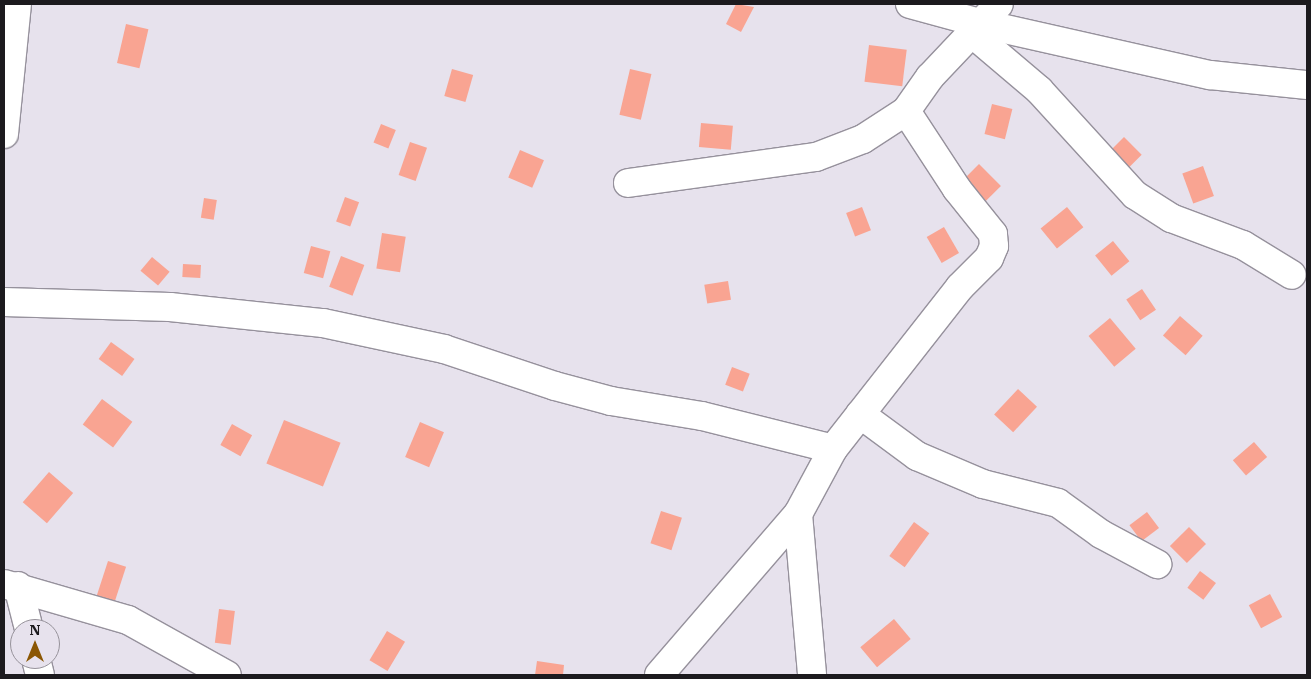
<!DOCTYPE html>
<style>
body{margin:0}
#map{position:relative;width:1311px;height:679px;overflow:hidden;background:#e7e2ed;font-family:"IBM Plex Serif",serif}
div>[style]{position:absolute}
.building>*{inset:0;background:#f9a492;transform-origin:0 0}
.roads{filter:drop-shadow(1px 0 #96919c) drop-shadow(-1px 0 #96919c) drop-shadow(0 1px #96919c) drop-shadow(0 -1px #96919c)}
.minor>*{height:28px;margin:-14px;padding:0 14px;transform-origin:14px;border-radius:14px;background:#fff}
span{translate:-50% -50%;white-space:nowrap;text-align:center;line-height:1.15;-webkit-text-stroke:4px #e7e2ed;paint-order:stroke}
.frame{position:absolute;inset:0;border:5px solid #1c1a1e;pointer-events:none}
.north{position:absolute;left:10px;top:619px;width:50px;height:50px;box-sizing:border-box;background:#e7e2ed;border:1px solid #96929a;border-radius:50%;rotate:0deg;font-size:14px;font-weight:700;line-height:20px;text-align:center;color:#1c1a1e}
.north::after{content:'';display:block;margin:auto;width:18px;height:22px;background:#8b5704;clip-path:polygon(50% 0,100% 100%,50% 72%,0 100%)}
</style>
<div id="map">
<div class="building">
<i style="clip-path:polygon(736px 4px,754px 7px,741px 32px,726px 24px)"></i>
<i style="left:126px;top:24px;width:23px;height:40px;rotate:13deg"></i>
<i style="left:869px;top:45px;width:38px;height:37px;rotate:7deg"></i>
<i style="left:452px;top:69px;width:22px;height:28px;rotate:16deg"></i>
<i style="left:630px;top:69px;width:22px;height:47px;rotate:13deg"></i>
<i style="left:992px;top:104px;width:21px;height:31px;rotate:14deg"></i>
<i style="left:701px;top:123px;width:32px;height:24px;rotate:5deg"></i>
<i style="left:381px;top:124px;width:16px;height:20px;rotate:22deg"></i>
<i style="left:1124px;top:137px;width:25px;height:18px;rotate:45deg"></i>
<i style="left:410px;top:142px;width:18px;height:35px;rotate:19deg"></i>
<i style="left:520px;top:150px;width:26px;height:30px;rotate:23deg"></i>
<i style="left:979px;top:164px;width:31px;height:26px;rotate:45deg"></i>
<i style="left:1203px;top:166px;width:32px;height:22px;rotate:70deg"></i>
<i style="left:345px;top:197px;width:15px;height:26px;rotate:20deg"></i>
<i style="left:204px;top:198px;width:13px;height:20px;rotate:9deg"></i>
<i style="left:862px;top:207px;width:25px;height:17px;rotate:69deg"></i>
<i style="left:1067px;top:207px;width:26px;height:34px;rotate:51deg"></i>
<i style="left:944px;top:227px;width:30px;height:20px;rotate:60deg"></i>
<i style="left:382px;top:233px;width:24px;height:36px;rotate:9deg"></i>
<i style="left:1113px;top:241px;width:26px;height:23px;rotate:51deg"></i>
<i style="left:311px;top:246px;width:20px;height:28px;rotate:15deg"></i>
<i style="left:341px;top:256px;width:25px;height:33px;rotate:21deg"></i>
<i style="left:152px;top:257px;width:23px;height:18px;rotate:40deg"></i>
<i style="left:183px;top:264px;width:18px;height:13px;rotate:3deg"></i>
<i style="left:728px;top:281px;width:19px;height:24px;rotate:81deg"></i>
<i style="left:1142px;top:289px;width:25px;height:19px;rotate:56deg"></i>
<i style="left:1180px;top:316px;width:30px;height:26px;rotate:41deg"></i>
<i style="left:1110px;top:318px;width:40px;height:28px;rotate:50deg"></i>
<i style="left:111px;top:342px;width:29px;height:21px;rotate:36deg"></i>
<i style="left:732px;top:367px;width:19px;height:19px;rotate:21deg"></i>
<i style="left:1018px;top:389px;width:26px;height:35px;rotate:43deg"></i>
<i style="left:102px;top:399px;width:38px;height:32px;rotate:37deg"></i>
<i style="left:284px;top:420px;width:61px;height:47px;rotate:22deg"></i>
<i style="left:420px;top:422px;width:26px;height:38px;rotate:23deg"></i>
<i style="left:232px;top:424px;width:23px;height:24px;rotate:29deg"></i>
<i style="left:1254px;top:442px;width:20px;height:28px;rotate:49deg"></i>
<i style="left:49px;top:472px;width:32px;height:40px;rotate:41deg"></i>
<i style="left:661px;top:511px;width:22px;height:34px;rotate:18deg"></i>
<i style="left:1147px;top:512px;width:20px;height:22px;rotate:53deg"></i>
<i style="left:914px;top:522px;width:19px;height:42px;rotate:36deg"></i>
<i style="left:1189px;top:527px;width:24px;height:27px;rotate:45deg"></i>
<i style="left:108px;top:561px;width:19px;height:41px;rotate:18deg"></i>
<i style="left:1200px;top:571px;width:20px;height:21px;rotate:37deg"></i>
<i style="left:1270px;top:594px;width:26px;height:24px;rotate:62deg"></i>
<i style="left:219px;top:609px;width:16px;height:34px;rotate:7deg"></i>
<i style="left:894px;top:619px;width:26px;height:44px;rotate:50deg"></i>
<i style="left:387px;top:631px;width:21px;height:34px;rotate:31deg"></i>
<i style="clip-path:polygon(537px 661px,564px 665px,563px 675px,535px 675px)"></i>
</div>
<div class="roads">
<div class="minor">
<i style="left:910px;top:4px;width:76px;rotate:15.3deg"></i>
<i style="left:983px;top:24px;width:233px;rotate:12.7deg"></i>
<i style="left:1210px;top:75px;width:98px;rotate:5.9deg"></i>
<i style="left:973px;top:34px;width:87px;rotate:40.3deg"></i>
<i style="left:1039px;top:90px;width:142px;rotate:47.6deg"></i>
<i style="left:1135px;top:195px;width:43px;rotate:32.6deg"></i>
<i style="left:1171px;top:218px;width:77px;rotate:20.6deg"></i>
<i style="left:1243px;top:245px;width:57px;rotate:31.5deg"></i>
<i style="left:4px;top:134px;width:131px;rotate:-84.3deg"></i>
<i style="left:628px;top:183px;width:190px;rotate:-7.9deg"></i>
<i style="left:816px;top:157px;width:50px;rotate:-21deg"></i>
<i style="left:863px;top:139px;width:51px;rotate:-33.1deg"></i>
<i style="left:4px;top:302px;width:166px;rotate:1.7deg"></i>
<i style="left:170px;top:307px;width:154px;rotate:6deg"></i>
<i style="left:323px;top:323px;width:124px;rotate:12.1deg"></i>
<i style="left:444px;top:349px;width:117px;rotate:18.4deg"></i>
<i style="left:555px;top:386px;width:58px;rotate:15deg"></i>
<i style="left:611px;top:401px;width:92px;rotate:9.4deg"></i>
<i style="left:702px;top:416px;width:135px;rotate:14.1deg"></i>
<i style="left:860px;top:414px;width:71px;rotate:36.4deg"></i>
<i style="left:917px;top:456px;width:72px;rotate:23deg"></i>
<i style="left:983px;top:484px;width:77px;rotate:14.2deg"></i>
<i style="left:1058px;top:503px;width:53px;rotate:35.8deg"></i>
<i style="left:1101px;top:534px;width:64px;rotate:28.2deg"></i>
<i style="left:798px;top:514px;width:162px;rotate:85deg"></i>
<i style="left:4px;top:584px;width:129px;rotate:16.2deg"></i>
<i style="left:128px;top:620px;width:113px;rotate:29.1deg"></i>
<i style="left:18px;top:586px;width:44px;rotate:75.7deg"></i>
<i style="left:36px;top:659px;width:16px;rotate:76deg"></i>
<i style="left:659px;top:675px;width:213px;rotate:-49.2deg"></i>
<i style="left:798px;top:514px;width:74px;rotate:-61.7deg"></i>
<i style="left:833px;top:449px;width:206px;rotate:-51.9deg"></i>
<i style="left:960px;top:287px;width:41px;rotate:-45deg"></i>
<i style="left:989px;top:258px;width:13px;rotate:-67deg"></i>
<i style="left:994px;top:246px;width:12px;rotate:-95deg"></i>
<i style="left:993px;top:234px;width:58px;rotate:-128.7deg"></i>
<i style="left:957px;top:189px;width:93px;rotate:-123.2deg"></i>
<i style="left:906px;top:111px;width:42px;rotate:-54.8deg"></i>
<i style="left:930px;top:77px;width:100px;rotate:-46.6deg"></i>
</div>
</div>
<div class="frame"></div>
<div class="north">N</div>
</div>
